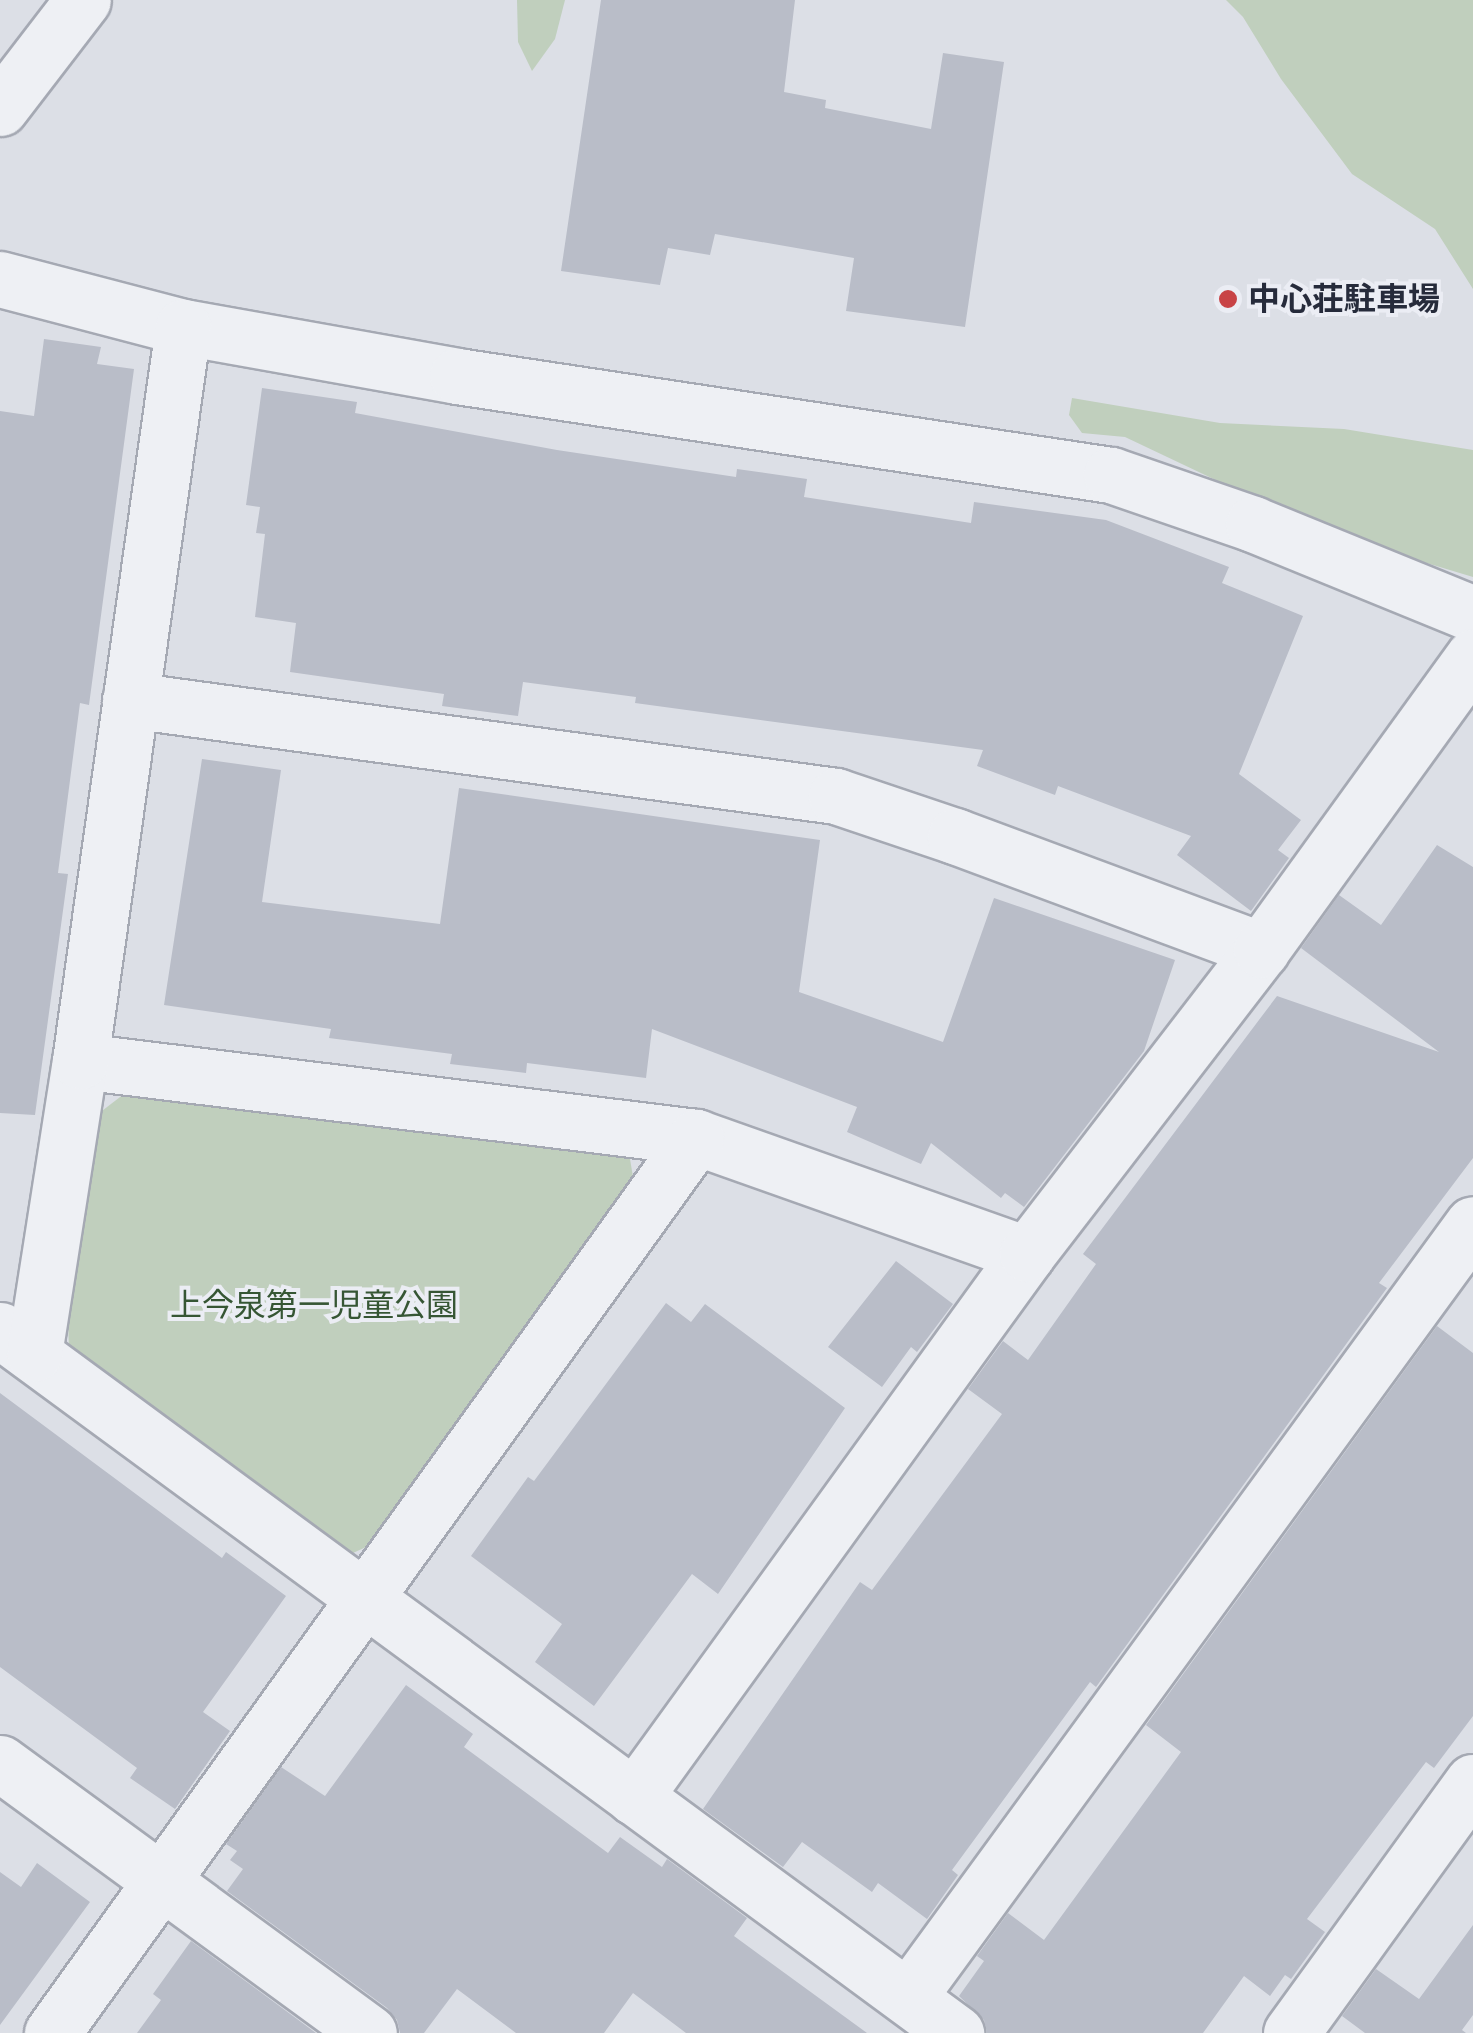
<!DOCTYPE html>
<meta charset="utf-8">
<style>
body{margin:0}
#map{position:relative;width:1473px;height:2033px;overflow:hidden;background:#dcdfe6;font-family:"Roboto Condensed","Noto Sans JP",sans-serif}
div>[style]{position:absolute}
.green>*{inset:0;background:#c0cfbd}
.building>*{inset:0;background:#b9bdc8}
.roads{filter:drop-shadow(2px 0 #a5a9b3) drop-shadow(-2px 0 #a5a9b3) drop-shadow(0 2px #a5a9b3) drop-shadow(0 -2px #a5a9b3)}
.minor>*{height:55px;margin:-27.5px;padding:0 27.5px;transform-origin:27.5px;border-radius:27.5px;background:#eef0f4}
.dots>*{width:28px;height:28px;translate:-50% -50%;box-sizing:border-box;border:5px solid #ebedf4;border-radius:50%}
span{translate:-50% -50%;white-space:nowrap;text-align:center;line-height:1.15;-webkit-text-stroke:8px #ebedf4;paint-order:stroke}
.poi-label{font-size:32px;color:#262b3b;font-weight:700}
.left{translate:0 -50%;text-align:left}
.park-label{font-size:32px;color:#365634}
</style>
<div id="map">
<div class="green">
<i style="clip-path:polygon(517px 0,565px 0,555px 39px,532px 71px,518px 42px)"></i>
<i style="clip-path:polygon(1226px 0,1473px 0,1473px 289px,1435px 229px,1352px 174px,1281px 79px,1243px 17px)"></i>
<i style="clip-path:polygon(1072px 398px,1220px 423px,1344px 429px,1473px 450px,1473px 577px,1327px 533px,1125px 437px,1082px 433px,1069px 415px)"></i>
<i style="clip-path:polygon(124px 1094px,618px 1152px,630px 1159px,634px 1183px,379px 1541px,353px 1553px,330px 1549px,69px 1349px,68px 1320px,94px 1117px)"></i>
</div>
<div class="building">
<i style="clip-path:polygon(601px 0,795px 0,784px 92px,826px 100px,825px 108px,931px 129px,943px 53px,1004px 62px,965px 327px,846px 311px,854px 258px,715px 234px,710px 255px,668px 248px,660px 285px,561px 271px)"></i>
<i style="clip-path:polygon(44px 339px,101px 347px,97px 364px,134px 369px,89px 705px,80px 703px,58px 873px,68px 874px,35px 1115px,0 1113px,0 411px,34px 416px)"></i>
<i style="clip-path:polygon(262px 388px,357px 402px,355px 413px,557px 450px,736px 477px,737px 469px,807px 479px,804px 497px,971px 523px,974px 502px,1106px 520px,1229px 567px,1222px 583px,1303px 616px,1239px 774px,1301px 820px,1278px 850px,1289px 858px,1251px 911px,1177px 855px,1191px 836px,1058px 786px,1055px 795px,977px 766px,983px 750px,635px 703px,636px 697px,523px 682px,518px 716px,442px 706px,444px 694px,290px 672px,296px 623px,255px 617px,265px 534px,256px 533px,260px 507px,246px 505px)"></i>
<i style="clip-path:polygon(202px 759px,281px 770px,262px 902px,440px 924px,459px 788px,820px 840px,799px 992px,943px 1042px,994px 898px,1175px 960px,1144px 1051px,1024px 1207px,1005px 1193px,1001px 1198px,931px 1143px,921px 1164px,847px 1132px,857px 1107px,652px 1029px,646px 1078px,527px 1063px,526px 1073px,450px 1064px,452px 1054px,329px 1038px,331px 1029px,164px 1005px)"></i>
<i style="clip-path:polygon(1437px 845px,1473px 867px,1473px 1158px,1379px 1283px,1387px 1288px,1096px 1687px,1090px 1682px,952px 1870px,958px 1875px,927px 1919px,878px 1883px,872px 1892px,802px 1842px,783px 1867px,703px 1809px,860px 1582px,872px 1590px,1002px 1414px,968px 1389px,1003px 1341px,1028px 1360px,1096px 1264px,1083px 1254px,1277px 996px,1439px 1052px,1301px 948px,1339px 895px,1381px 925px)"></i>
<i style="clip-path:polygon(896px 1261px,953px 1304px,917px 1352px,911px 1347px,882px 1387px,828px 1347px)"></i>
<i style="clip-path:polygon(666px 1303px,691px 1322px,705px 1304px,845px 1408px,718px 1594px,692px 1574px,594px 1706px,535px 1662px,562px 1624px,471px 1556px,528px 1477px,534px 1481px)"></i>
<i style="clip-path:polygon(1437px 1326px,1473px 1353px,1473px 1716px,1434px 1768px,1426px 1762px,1307px 1919px,1325px 1932px,1291px 1979px,1285px 1975px,1270px 1996px,1244px 1976px,1203px 2033px,987px 2033px,984px 2020px,959px 1996px,984px 1961px,977px 1956px,1008px 1913px,1044px 1940px,1181px 1752px,1146px 1725px)"></i>
<i style="clip-path:polygon(0 1393px,222px 1558px,226px 1552px,286px 1596px,203px 1712px,230px 1731px,175px 1809px,130px 1778px,137px 1768px,0 1667px)"></i>
<i style="clip-path:polygon(406px 1685px,473px 1734px,464px 1747px,608px 1853px,620px 1837px,662px 1867px,667px 1859px,747px 1918px,734px 1936px,867px 2033px,686px 2033px,633px 1993px,604px 2033px,516px 2033px,457px 1989px,424px 2033px,400px 2033px,397px 2020px,387px 2008px,227px 1891px,243px 1869px,230px 1860px,237px 1851px,226px 1844px,281px 1767px,325px 1796px)"></i>
<i style="clip-path:polygon(37px 1863px,90px 1902px,0 2025px,0 1872px,21px 1887px)"></i>
<i style="clip-path:polygon(1473px 1925px,1473px 2015px,1462px 2030px,1466px 2033px,1365px 2033px,1342px 2016px,1376px 1969px,1419px 1999px)"></i>
<i style="clip-path:polygon(191px 1941px,316px 2033px,137px 2033px,161px 2000px,153px 1994px)"></i>
</div>
<div class="roads">
<div class="minor">
<i style="left:0;top:108px;width:136px;rotate:-52.5deg"></i>
<i style="left:0;top:279px;width:189px;rotate:14.7deg"></i>
<i style="left:183px;top:327px;width:278px;rotate:10.1deg"></i>
<i style="left:457px;top:376px;width:661px;rotate:8.61deg"></i>
<i style="left:1111px;top:475px;width:150px;rotate:19deg"></i>
<i style="left:1253px;top:524px;width:238px;rotate:22.2deg"></i>
<i style="left:130px;top:700px;width:712px;rotate:7.74deg"></i>
<i style="left:836px;top:796px;width:126px;rotate:18.6deg"></i>
<i style="left:955px;top:836px;width:327px;rotate:20.4deg"></i>
<i style="left:80px;top:1061px;width:621px;rotate:7.03deg"></i>
<i style="left:696px;top:1137px;width:351px;rotate:19.5deg"></i>
<i style="left:0;top:1330px;width:1187px;rotate:36.33deg"></i>
<i style="left:34px;top:1354px;width:297px;rotate:-81.1deg"></i>
<i style="left:80px;top:1061px;width:741px;rotate:-82.01deg"></i>
<i style="left:0;top:1763px;width:457px;rotate:36.2deg"></i>
<i style="left:634px;top:1797px;width:670px;rotate:-54.1deg"></i>
<i style="left:1027px;top:1254px;width:384px;rotate:-52.4deg"></i>
<i style="left:1261px;top:950px;width:362px;rotate:-54.1deg"></i>
<i style="left:908px;top:1997px;width:957px;rotate:-53.84deg"></i>
<i style="left:52px;top:2033px;width:1103px;rotate:-54.29deg"></i>
<i style="left:1291px;top:2033px;width:310px;rotate:-54.1deg"></i>
</div>
</div>
<div class="dots">
<i style="left:1228px;top:299px;background:#c84346"></i>
</div>
<div class="poi-label">
<span class="left" style="left:1248px;top:299px">中心荘駐車場</span>
</div>
<div class="park-label">
<span style="left:314px;top:1305px">上今泉第一児童公園</span>
</div>
</div>
